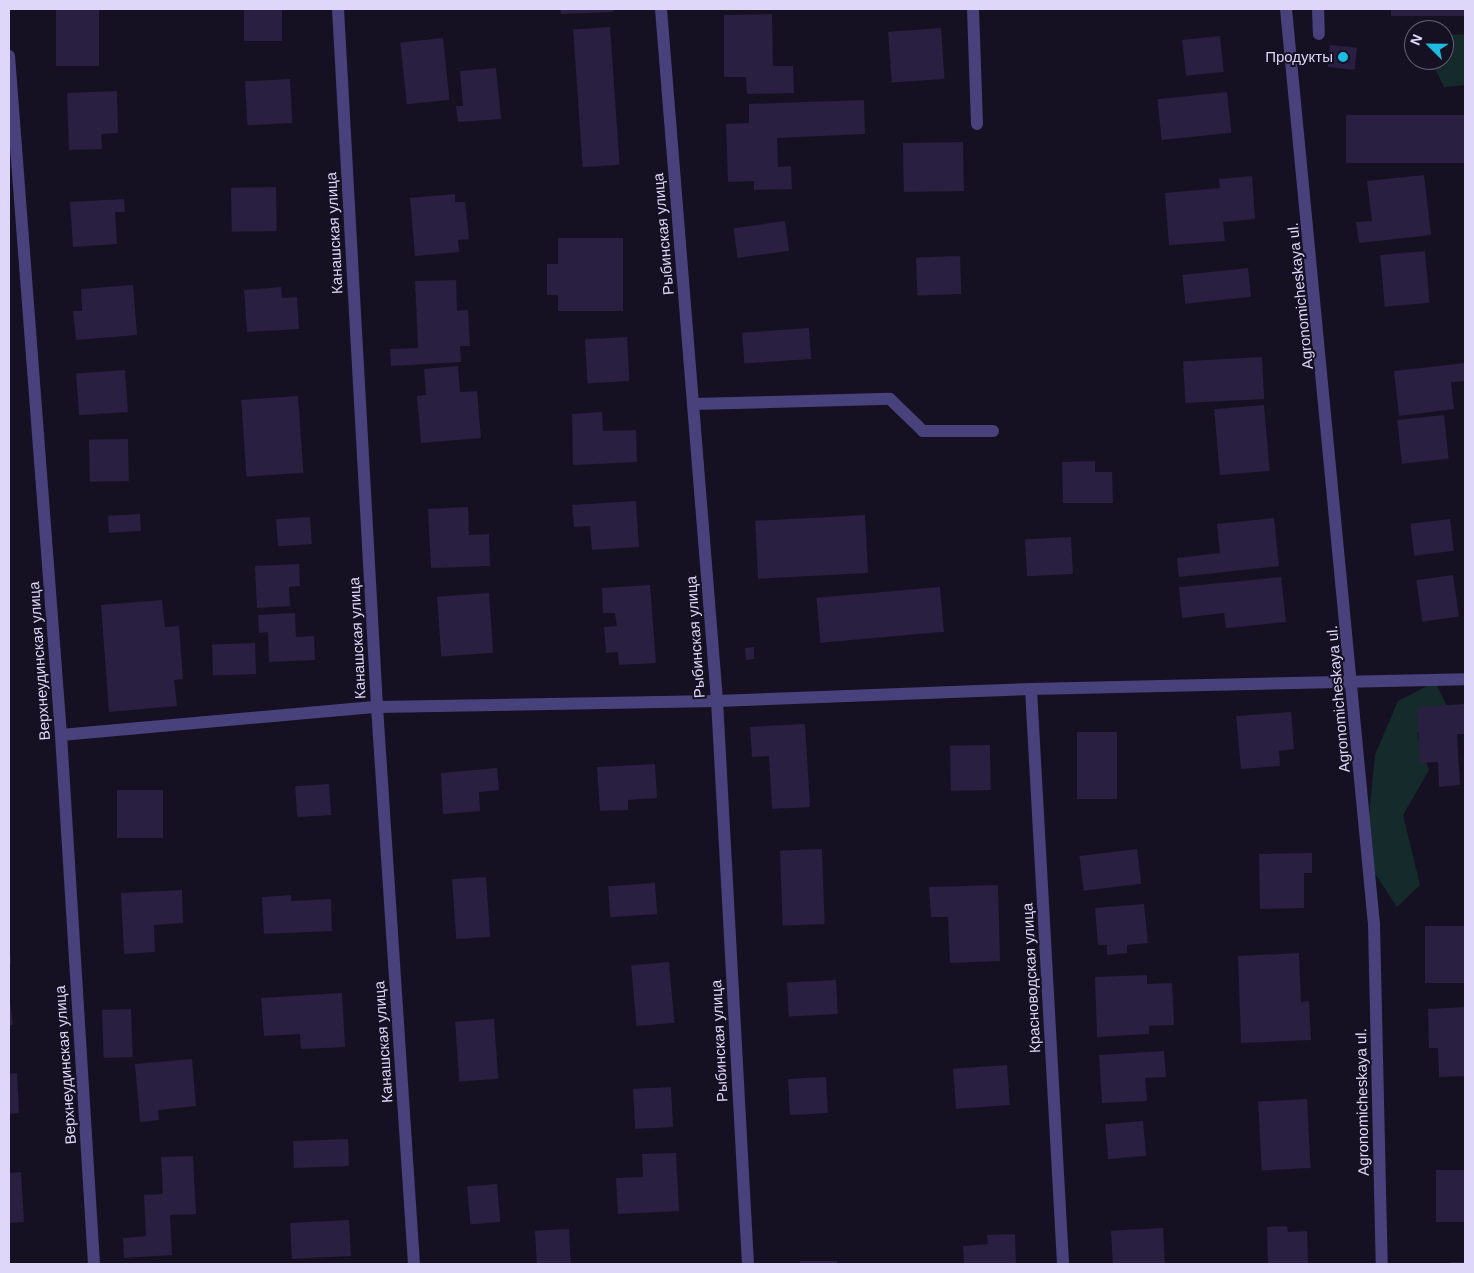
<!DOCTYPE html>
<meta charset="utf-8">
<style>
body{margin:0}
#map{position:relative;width:1474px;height:1273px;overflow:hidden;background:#151122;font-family:Helvetica,sans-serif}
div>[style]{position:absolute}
.green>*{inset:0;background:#152a2b}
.building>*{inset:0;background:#291f41;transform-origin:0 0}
.service>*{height:12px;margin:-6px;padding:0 6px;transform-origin:6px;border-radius:6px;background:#49417c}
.minor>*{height:12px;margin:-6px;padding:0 6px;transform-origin:6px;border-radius:6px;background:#49417c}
.dots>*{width:14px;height:14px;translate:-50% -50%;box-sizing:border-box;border:2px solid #151122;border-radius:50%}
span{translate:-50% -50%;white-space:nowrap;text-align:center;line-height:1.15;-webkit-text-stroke:4px #151122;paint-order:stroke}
.poi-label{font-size:15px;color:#ded7fa}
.right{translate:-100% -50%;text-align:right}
.street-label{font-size:15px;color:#ded7fa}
.frame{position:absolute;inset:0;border:10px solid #ded7fa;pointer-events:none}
.north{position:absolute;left:1404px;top:20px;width:50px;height:50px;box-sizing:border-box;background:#151122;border:1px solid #656078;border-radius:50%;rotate:293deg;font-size:14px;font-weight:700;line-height:20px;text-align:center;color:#ded7fa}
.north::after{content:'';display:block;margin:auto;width:18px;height:22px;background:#1bbbe2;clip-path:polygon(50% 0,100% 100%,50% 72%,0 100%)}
</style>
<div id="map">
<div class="green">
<i style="clip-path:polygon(1465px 34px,1465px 85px,1444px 87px,1431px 60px,1444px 60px,1444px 35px)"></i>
<i style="clip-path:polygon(1435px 682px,1451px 714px,1417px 733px,1429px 770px,1403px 815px,1420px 885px,1397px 907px,1365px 858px,1375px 755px,1398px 701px)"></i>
</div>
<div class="building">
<i style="left:56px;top:9px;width:43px;height:57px"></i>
<i style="left:244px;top:9px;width:38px;height:32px"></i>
<i style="clip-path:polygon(560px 9px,613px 9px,613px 12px,561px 14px)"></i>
<i style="left:1391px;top:9px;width:74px;height:7px"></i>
<i style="clip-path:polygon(772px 14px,773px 66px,793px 66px,794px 93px,747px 94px,746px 77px,724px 77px,724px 15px)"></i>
<i style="left:610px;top:27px;width:138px;height:37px;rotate:86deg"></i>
<i style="left:941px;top:28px;width:51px;height:53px;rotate:86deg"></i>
<i style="left:1220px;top:36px;width:36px;height:38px;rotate:84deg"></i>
<i style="left:443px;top:38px;width:62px;height:43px;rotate:84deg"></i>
<i style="left:1330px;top:45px;width:27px;height:22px;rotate:6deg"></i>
<i style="clip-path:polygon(496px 68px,501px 119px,458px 122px,456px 106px,463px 106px,460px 71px)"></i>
<i style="left:290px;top:79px;width:44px;height:45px;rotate:87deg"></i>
<i style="clip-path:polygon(117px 91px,118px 133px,101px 134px,102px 149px,69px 150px,67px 93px)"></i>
<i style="left:1227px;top:92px;width:41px;height:70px;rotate:84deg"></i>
<i style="clip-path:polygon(864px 100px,865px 134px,777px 138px,778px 167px,791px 166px,792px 189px,754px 190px,754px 181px,728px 182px,726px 124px,749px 123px,749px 104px)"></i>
<i style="left:1465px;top:115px;width:48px;height:119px;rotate:90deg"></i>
<i style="left:963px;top:142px;width:49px;height:60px;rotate:89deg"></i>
<i style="clip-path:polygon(1424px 175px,1431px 235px,1359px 243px,1356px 222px,1372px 221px,1367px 181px)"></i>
<i style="clip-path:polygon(1252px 176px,1255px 219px,1223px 222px,1225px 241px,1169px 245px,1165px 193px,1220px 188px,1219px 179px)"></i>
<i style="left:276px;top:187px;width:44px;height:45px;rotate:89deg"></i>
<i style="clip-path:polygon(455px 194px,455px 202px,465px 202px,469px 239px,458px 240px,459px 252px,415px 256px,410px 198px)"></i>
<i style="clip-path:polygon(124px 199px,125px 212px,115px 212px,117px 244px,73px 247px,70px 202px)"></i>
<i style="left:785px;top:221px;width:30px;height:52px;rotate:82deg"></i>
<i style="clip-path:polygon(558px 238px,623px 238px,623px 311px,558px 311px,558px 295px,547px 295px,547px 264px,558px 264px)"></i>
<i style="left:1425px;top:251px;width:52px;height:45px;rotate:85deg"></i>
<i style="left:960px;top:256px;width:38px;height:44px;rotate:88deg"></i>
<i style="left:1248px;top:268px;width:29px;height:66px;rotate:84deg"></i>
<i style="clip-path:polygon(456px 280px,457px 311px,468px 310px,470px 346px,460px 346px,461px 362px,391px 366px,390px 349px,418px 348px,415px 281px)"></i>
<i style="clip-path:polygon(133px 285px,137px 335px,76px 340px,73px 311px,82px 311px,81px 289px)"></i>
<i style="clip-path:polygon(281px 287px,282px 298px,297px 297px,299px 329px,247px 332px,244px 290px)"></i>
<i style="left:809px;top:328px;width:31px;height:67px;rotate:86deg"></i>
<i style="left:627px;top:337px;width:44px;height:42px;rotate:87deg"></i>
<i style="left:1262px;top:357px;width:42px;height:79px;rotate:87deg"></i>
<i style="clip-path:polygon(1465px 363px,1465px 381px,1451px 382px,1454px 409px,1399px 416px,1394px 371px)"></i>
<i style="clip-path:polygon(458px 366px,460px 392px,477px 391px,481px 438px,421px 443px,417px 396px,426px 395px,424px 369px)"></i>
<i style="left:125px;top:370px;width:42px;height:49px;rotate:86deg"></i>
<i style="left:298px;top:396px;width:77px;height:57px;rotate:86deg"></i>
<i style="left:1264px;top:405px;width:66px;height:50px;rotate:85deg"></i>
<i style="clip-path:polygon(602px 412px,603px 431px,636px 430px,637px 462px,573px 465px,572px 414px)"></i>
<i style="left:1444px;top:415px;width:44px;height:47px;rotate:84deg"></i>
<i style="left:128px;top:439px;width:42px;height:39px;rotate:89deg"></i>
<i style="clip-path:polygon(1095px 461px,1095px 472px,1112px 472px,1113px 503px,1063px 503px,1062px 462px)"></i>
<i style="clip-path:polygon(636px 501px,639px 547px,592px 550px,590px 526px,574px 527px,572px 505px)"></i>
<i style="clip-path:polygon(468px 507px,469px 535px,489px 534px,490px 566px,431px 568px,428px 509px)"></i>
<i style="left:140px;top:514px;width:17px;height:32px;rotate:87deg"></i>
<i style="left:865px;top:515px;width:58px;height:110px;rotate:87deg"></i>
<i style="left:310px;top:517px;width:27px;height:34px;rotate:86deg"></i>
<i style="clip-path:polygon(1274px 518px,1279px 566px,1179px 577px,1177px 558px,1220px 553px,1217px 524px)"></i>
<i style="left:1450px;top:519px;width:32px;height:40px;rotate:83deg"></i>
<i style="left:1071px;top:537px;width:37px;height:46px;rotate:87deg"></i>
<i style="clip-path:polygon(299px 564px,300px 586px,289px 587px,290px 606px,257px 608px,255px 566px)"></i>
<i style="left:1453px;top:575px;width:42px;height:37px;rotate:82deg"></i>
<i style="clip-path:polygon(1281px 577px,1286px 622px,1226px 628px,1224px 613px,1182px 618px,1179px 587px)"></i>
<i style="clip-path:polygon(650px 585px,656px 663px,619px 665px,618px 652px,606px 653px,604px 627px,617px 626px,615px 613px,603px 613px,602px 588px)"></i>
<i style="left:940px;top:587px;width:45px;height:124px;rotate:85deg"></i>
<i style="left:489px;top:593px;width:60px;height:52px;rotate:86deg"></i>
<i style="clip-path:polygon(162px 600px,165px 627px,179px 626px,183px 679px,174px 680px,177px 706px,109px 712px,101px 605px)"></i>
<i style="clip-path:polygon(295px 613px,296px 637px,314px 636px,315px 660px,269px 662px,268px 632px,259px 633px,258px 615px)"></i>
<i style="left:255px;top:643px;width:31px;height:43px;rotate:88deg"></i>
<i style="clip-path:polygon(754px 647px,754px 659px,746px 660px,745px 648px)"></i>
<i style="clip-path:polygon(1465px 704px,1465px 734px,1457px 734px,1460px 785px,1439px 787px,1438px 762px,1420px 763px,1417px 707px)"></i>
<i style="clip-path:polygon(1291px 712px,1294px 749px,1279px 751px,1280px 766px,1241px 769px,1236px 716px)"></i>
<i style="clip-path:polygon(805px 724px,810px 807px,772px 809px,769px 756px,752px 757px,750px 727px)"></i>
<i style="left:1077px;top:732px;width:40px;height:67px"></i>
<i style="left:990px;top:745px;width:45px;height:40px;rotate:89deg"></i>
<i style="clip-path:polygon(655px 764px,657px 798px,628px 800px,628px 810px,600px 811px,597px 767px)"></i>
<i style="clip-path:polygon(497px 768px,499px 790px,479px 792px,480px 811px,443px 814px,441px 773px)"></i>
<i style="left:329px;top:784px;width:31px;height:34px;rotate:86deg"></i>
<i style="left:117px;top:790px;width:46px;height:48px"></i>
<i style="left:822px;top:849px;width:75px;height:42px;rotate:88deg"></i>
<i style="left:1137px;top:849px;width:35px;height:58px;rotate:83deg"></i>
<i style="clip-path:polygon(1312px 853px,1312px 873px,1304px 873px,1304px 908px,1260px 909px,1259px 854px)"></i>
<i style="left:486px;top:877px;width:60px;height:34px;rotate:86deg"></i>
<i style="left:655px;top:883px;width:31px;height:47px;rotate:86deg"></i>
<i style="clip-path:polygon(998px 885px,1000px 961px,950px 963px,948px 917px,931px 917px,929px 887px)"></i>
<i style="clip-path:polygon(182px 890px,183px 923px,154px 925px,155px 952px,124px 954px,121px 893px)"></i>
<i style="clip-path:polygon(291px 895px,291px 901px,331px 899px,332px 931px,264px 934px,262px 897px)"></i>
<i style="clip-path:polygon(1144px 904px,1148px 943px,1127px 945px,1127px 953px,1107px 955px,1107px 945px,1098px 945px,1095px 908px)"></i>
<i style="left:1465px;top:926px;width:57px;height:40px;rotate:90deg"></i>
<i style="clip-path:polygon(9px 949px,10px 949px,11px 964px,9px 964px)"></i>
<i style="clip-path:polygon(1299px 953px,1301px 1002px,1309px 1001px,1311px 1040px,1241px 1043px,1238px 956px)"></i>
<i style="left:669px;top:962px;width:61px;height:38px;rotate:85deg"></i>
<i style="clip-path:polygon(1147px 975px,1147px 984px,1172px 983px,1174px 1025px,1149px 1026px,1149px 1034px,1097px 1037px,1095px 977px)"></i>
<i style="left:836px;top:980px;width:34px;height:49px;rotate:87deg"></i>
<i style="clip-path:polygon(9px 992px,13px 1025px,9px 1026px)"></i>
<i style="clip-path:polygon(342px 993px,345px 1047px,301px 1049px,300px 1034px,264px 1036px,261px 998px)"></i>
<i style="clip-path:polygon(1465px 1007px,1465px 1076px,1439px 1077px,1438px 1048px,1429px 1048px,1428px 1009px)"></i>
<i style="left:131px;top:1009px;width:48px;height:29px;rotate:88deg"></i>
<i style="left:494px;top:1019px;width:60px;height:39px;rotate:86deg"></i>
<i style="clip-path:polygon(1164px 1051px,1166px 1077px,1145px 1078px,1147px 1101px,1102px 1103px,1099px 1055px)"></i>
<i style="clip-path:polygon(192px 1059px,196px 1106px,158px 1110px,159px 1120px,140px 1122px,135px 1064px)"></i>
<i style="left:1007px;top:1065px;width:40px;height:54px;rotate:86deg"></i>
<i style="clip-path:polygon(17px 1073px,19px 1113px,9px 1114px,9px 1074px)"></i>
<i style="left:826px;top:1077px;width:36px;height:38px;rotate:87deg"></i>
<i style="left:671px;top:1087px;width:40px;height:38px;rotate:87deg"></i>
<i style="left:1307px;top:1099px;width:69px;height:49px;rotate:87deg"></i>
<i style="left:1143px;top:1121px;width:35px;height:38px;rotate:85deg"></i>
<i style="left:348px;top:1139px;width:27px;height:55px;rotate:88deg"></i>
<i style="clip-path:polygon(676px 1153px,679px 1211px,618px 1214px,616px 1178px,643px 1177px,642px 1154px)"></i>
<i style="clip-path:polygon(193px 1156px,196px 1214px,170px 1215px,172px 1255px,124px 1258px,123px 1238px,146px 1236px,144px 1195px,163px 1194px,161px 1157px)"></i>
<i style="left:1436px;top:1170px;width:29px;height:52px"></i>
<i style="clip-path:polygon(21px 1172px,24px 1222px,9px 1223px,9px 1173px)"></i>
<i style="left:497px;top:1184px;width:38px;height:30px;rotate:85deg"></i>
<i style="left:349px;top:1220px;width:36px;height:59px;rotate:87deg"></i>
<i style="clip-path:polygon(1287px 1226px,1288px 1232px,1307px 1231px,1308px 1264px,1268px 1264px,1267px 1227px)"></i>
<i style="left:1163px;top:1228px;width:36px;height:52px;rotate:87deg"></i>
<i style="left:569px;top:1229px;width:35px;height:34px;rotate:87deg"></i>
<i style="clip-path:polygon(1015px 1234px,1016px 1264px,964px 1264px,963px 1246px,988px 1244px,987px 1235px)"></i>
<i style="left:800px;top:1261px;width:37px;height:3px"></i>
<i style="left:1451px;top:1262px;width:14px;height:2px"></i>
</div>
<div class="service">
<i style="left:973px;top:9px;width:115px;rotate:88deg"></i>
<i style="left:1318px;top:9px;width:25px;rotate:88deg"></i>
<i style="left:693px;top:404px;width:197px;rotate:-1.5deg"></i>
<i style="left:890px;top:399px;width:46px;rotate:44.1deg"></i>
<i style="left:923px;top:431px;width:70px"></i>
</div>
<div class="minor">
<i style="left:338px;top:9px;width:699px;rotate:86.8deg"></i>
<i style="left:377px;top:707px;width:558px;rotate:86.2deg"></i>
<i style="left:661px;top:9px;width:694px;rotate:85.37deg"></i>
<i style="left:717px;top:701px;width:564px;rotate:86.85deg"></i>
<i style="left:1286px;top:9px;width:919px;rotate:84.51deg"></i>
<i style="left:1374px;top:924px;width:340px;rotate:88.7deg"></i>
<i style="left:9px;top:56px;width:681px;rotate:85.62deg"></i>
<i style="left:61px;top:735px;width:530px;rotate:86.43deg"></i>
<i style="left:1031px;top:689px;width:576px;rotate:86.81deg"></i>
<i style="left:61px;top:735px;width:317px;rotate:-5.1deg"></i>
<i style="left:377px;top:707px;width:340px;rotate:-1deg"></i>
<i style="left:717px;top:701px;width:314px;rotate:-2.2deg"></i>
<i style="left:1031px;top:689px;width:434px;rotate:-1.3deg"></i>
</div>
<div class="dots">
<i style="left:1343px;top:57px;background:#1bbbe2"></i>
</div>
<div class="poi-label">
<span class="right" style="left:1333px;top:57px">Продукты</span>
</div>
<div class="street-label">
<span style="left:334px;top:233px;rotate:-93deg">Канашская улица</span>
<span style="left:663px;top:234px;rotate:-95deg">Рыбинская улица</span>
<span style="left:1300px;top:296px;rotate:-96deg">Agronomicheskaya ul.</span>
<span style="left:695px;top:637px;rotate:-94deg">Рыбинская улица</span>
<span style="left:357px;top:638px;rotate:-93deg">Канашская улица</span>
<span style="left:39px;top:661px;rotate:-94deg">Верхнеудинская улица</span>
<span style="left:1338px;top:699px;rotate:-95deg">Agronomicheskaya ul.</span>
<span style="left:1031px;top:978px;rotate:-93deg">Красноводская улица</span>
<span style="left:719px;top:1041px;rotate:-93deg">Рыбинская улица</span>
<span style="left:383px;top:1042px;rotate:-94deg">Канашская улица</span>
<span style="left:65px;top:1065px;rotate:-94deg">Верхнеудинская улица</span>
<span style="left:1362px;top:1102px;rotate:-91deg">Agronomicheskaya ul.</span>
</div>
<div class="frame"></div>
<div class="north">N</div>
</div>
